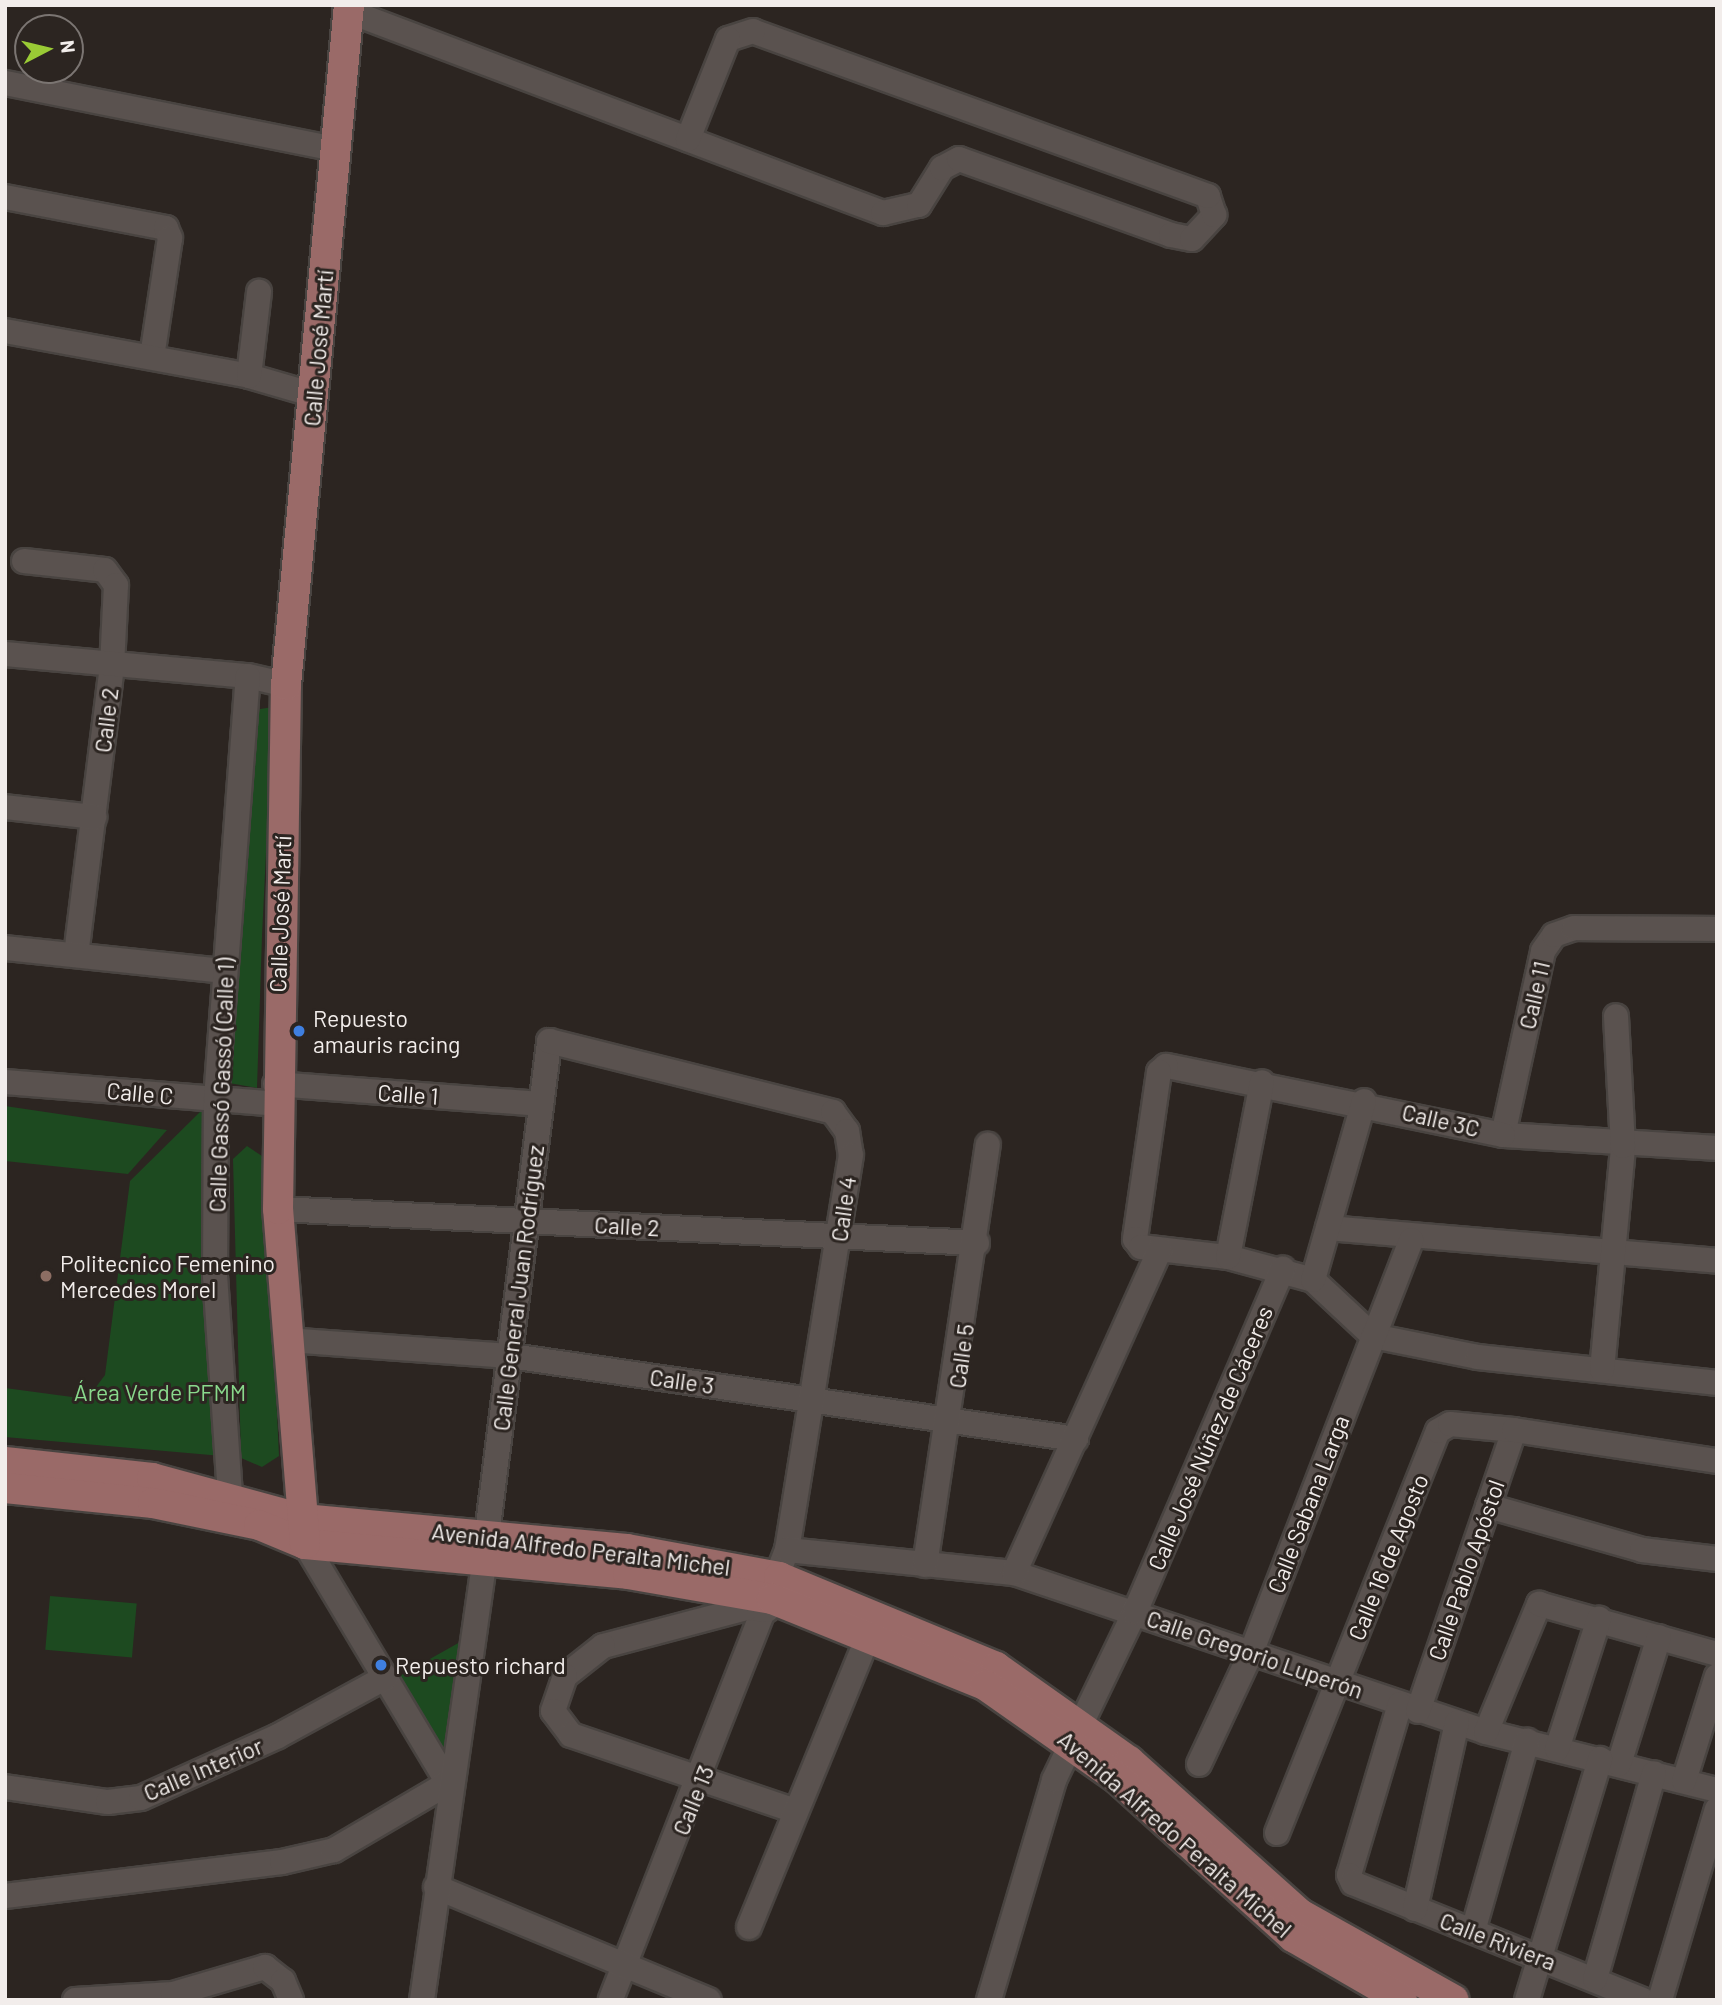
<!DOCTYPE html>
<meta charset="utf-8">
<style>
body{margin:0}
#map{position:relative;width:1722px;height:2005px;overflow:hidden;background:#2c2521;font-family:Barlow,sans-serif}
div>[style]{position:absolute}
.green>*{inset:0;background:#1d4a20;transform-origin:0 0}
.roads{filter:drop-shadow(2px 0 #494441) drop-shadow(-2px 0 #494441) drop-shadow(0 2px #494441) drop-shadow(0 -2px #494441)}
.minor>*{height:24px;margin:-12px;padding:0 12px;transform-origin:12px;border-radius:12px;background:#5a524f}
.major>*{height:30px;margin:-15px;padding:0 15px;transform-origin:15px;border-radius:15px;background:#9a6a68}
.dots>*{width:19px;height:19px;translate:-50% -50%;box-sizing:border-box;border:4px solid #2c2521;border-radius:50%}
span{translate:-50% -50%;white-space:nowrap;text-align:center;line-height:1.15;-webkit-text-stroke:6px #2c2521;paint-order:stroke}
.street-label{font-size:23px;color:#f2edeb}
.poi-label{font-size:23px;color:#f2edeb}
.left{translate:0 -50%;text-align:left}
.park-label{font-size:23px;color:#89d98c}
.frame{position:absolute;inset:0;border:7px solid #f2edeb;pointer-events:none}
.north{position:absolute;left:14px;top:14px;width:70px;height:70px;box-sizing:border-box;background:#2c2521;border:2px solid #7b7572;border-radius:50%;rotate:83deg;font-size:19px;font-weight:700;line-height:28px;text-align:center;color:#f2edeb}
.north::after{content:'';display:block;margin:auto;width:24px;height:32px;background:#9acb35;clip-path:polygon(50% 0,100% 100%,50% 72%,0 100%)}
</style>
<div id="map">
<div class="green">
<i style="clip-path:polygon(273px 707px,262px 936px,257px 1088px,229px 1083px,254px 710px)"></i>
<i style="clip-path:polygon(5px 1106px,167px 1130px,128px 1174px,5px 1161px)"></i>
<i style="clip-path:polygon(203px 1109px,222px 1456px,5px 1437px,5px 1388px,87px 1399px,105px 1375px,130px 1181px)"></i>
<i style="clip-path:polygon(247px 1146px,265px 1158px,279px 1456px,262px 1467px,241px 1458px,233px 1159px)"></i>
<i style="left:50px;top:1596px;width:87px;height:54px;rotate:5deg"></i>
<i style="clip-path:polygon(469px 1637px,442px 1762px,396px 1678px)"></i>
</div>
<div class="roads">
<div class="minor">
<i style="left:348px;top:11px;width:572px;rotate:20.69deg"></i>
<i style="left:883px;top:213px;width:37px;rotate:-13deg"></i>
<i style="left:919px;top:205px;width:44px;rotate:-58.1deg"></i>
<i style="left:942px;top:168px;width:19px;rotate:-28deg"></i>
<i style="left:959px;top:159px;width:225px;rotate:19.7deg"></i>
<i style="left:1171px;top:235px;width:21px;rotate:11deg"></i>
<i style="left:1192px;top:239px;width:33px;rotate:-47deg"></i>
<i style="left:1214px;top:215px;width:20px;rotate:-108deg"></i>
<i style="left:1208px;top:196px;width:484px;rotate:-160.1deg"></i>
<i style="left:753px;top:31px;width:26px;rotate:162deg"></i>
<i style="left:728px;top:39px;width:108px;rotate:111.8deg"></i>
<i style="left:5px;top:83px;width:336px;rotate:11.3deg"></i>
<i style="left:5px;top:197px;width:164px;rotate:10.9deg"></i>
<i style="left:166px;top:228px;width:11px;rotate:68deg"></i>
<i style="left:170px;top:238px;width:120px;rotate:98.6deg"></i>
<i style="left:5px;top:331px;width:248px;rotate:10.4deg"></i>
<i style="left:249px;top:376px;width:68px;rotate:16.3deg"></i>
<i style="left:249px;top:376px;width:85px;rotate:-83.2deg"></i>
<i style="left:24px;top:561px;width:81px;rotate:6.3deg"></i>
<i style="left:105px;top:570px;width:19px;rotate:54deg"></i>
<i style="left:116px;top:585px;width:81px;rotate:92.8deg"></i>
<i style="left:112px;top:666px;width:291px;rotate:97.1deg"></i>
<i style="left:5px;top:654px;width:244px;rotate:5.2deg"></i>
<i style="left:248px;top:676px;width:39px;rotate:13deg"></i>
<i style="left:5px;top:807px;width:90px;rotate:6.4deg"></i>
<i style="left:5px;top:948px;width:221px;rotate:6deg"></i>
<i style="left:5px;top:1082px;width:272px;rotate:4.6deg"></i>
<i style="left:275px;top:1084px;width:267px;rotate:4.3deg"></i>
<i style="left:1503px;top:1135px;width:188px;rotate:-77.7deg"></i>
<i style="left:1543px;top:951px;width:19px;rotate:-55deg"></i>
<i style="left:1554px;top:935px;width:21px;rotate:-19deg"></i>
<i style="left:1574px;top:928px;width:143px;rotate:0.4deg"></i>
<i style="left:1717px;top:1148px;width:214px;rotate:-176.5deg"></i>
<i style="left:1503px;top:1135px;width:344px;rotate:-168.4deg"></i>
<i style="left:1166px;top:1066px;width:9px;rotate:139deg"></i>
<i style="left:1159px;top:1072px;width:169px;rotate:98.2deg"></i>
<i style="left:1135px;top:1239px;width:10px;rotate:53deg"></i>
<i style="left:1141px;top:1247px;width:88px;rotate:6.6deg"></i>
<i style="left:1228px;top:1257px;width:88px;rotate:15.1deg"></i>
<i style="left:1313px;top:1280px;width:82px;rotate:43deg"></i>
<i style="left:1373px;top:1336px;width:107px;rotate:11.3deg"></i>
<i style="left:1478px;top:1357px;width:240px;rotate:6.2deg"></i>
<i style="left:278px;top:1209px;width:700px;rotate:2.78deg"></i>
<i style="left:1328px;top:1228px;width:390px;rotate:4.8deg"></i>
<i style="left:1228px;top:1257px;width:178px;rotate:-79deg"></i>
<i style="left:1313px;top:1280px;width:186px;rotate:-74.1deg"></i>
<i style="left:287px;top:1340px;width:225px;rotate:4.1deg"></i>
<i style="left:511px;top:1356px;width:571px;rotate:8.36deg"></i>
<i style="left:1602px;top:1370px;width:225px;rotate:-84.6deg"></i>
<i style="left:1623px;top:1146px;width:130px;rotate:-93.1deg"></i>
<i style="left:230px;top:1495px;width:219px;rotate:-93.9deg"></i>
<i style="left:215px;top:1277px;width:178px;rotate:-89.7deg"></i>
<i style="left:216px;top:1099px;width:424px;rotate:-85.7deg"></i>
<i style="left:1488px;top:1506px;width:160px;rotate:15.9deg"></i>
<i style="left:1642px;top:1550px;width:76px;rotate:6.8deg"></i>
<i style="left:487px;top:1534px;width:497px;rotate:-82.8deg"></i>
<i style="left:549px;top:1041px;width:293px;rotate:14deg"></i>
<i style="left:833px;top:1112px;width:24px;rotate:54deg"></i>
<i style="left:847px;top:1131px;width:24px;rotate:81deg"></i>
<i style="left:851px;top:1155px;width:400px;rotate:99.2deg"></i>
<i style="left:787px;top:1550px;width:483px;rotate:111.4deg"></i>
<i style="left:305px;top:1544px;width:279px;rotate:59.1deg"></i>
<i style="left:787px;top:1550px;width:228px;rotate:5.8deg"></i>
<i style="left:1014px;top:1573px;width:498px;rotate:18.6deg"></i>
<i style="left:1486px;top:1732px;width:238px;rotate:14.1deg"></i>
<i style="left:925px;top:1565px;width:425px;rotate:-81.5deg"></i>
<i style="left:1014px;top:1573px;width:354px;rotate:-65.7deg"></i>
<i style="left:767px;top:1610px;width:20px;rotate:-174deg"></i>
<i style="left:747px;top:1608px;width:149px;rotate:165.2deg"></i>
<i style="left:603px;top:1646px;width:48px;rotate:141.7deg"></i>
<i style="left:565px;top:1676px;width:37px;rotate:109deg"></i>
<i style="left:553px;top:1711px;width:30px;rotate:53deg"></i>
<i style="left:571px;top:1735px;width:237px;rotate:18.7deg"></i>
<i style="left:1400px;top:1704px;width:178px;rotate:106.6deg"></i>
<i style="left:1349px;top:1875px;width:9px;rotate:63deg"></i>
<i style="left:1353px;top:1883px;width:313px;rotate:22deg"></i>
<i style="left:1418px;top:1711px;width:297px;rotate:-71.1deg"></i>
<i style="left:1486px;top:1732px;width:139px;rotate:-67.5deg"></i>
<i style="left:1539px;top:1604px;width:185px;rotate:15.7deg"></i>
<i style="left:1557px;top:1749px;width:137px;rotate:-72.1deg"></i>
<i style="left:1199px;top:1764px;width:123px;rotate:-64.9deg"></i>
<i style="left:1251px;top:1653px;width:443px;rotate:-68.8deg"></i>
<i style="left:1619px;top:1764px;width:133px;rotate:-72.5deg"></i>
<i style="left:1684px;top:1781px;width:110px;rotate:-72.6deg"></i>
<i style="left:5px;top:1787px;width:104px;rotate:8.3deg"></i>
<i style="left:108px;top:1802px;width:33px;rotate:-7deg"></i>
<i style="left:141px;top:1798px;width:150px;rotate:-24.3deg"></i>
<i style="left:278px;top:1736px;width:123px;rotate:-28.6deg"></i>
<i style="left:1277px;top:1833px;width:433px;rotate:-68.2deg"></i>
<i style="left:1438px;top:1431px;width:14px;rotate:-30deg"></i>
<i style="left:1450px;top:1424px;width:64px;rotate:5.4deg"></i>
<i style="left:1514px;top:1430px;width:205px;rotate:8.7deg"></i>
<i style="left:436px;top:1887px;width:295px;rotate:22.5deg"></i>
<i style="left:5px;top:1896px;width:279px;rotate:-7deg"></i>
<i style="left:282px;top:1862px;width:53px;rotate:-13deg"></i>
<i style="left:334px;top:1850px;width:132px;rotate:-30.4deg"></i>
<i style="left:1415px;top:1909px;width:191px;rotate:-77.3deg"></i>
<i style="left:749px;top:1927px;width:316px;rotate:-67.7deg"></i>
<i style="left:1473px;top:1931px;width:198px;rotate:-74.1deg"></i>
<i style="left:1595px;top:1979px;width:214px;rotate:-74deg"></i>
<i style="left:75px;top:2000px;width:98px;rotate:-3.5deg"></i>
<i style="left:173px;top:1994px;width:96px;rotate:-16.4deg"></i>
<i style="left:265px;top:1967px;width:23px;rotate:38deg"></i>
<i style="left:283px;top:1981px;width:21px;rotate:67deg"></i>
<i style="left:422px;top:2000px;width:445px;rotate:-81.9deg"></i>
<i style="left:989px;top:2000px;width:229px;rotate:-73.5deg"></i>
<i style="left:1054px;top:1780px;width:187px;rotate:-64.3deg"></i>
<i style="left:1135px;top:1612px;width:374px;rotate:-66.7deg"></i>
<i style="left:1527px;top:2000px;width:252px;rotate:-73.1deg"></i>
<i style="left:1660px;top:2000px;width:199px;rotate:-73.4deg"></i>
</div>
<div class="major">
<i style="left:5px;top:1462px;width:148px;rotate:6.2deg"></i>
<i style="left:152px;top:1478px;width:156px;rotate:15.2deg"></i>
<i style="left:303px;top:1519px;width:325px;rotate:5.3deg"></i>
<i style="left:627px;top:1549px;width:155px;rotate:10.4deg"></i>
<i style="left:779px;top:1577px;width:235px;rotate:22.5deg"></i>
<i style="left:996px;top:1667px;width:163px;rotate:35.3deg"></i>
<i style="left:1129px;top:1761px;width:229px;rotate:41.8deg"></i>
<i style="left:1300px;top:1914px;width:176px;rotate:29.2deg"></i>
<i style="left:5px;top:1488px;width:149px;rotate:5.8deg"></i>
<i style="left:153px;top:1503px;width:108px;rotate:11.7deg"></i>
<i style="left:259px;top:1525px;width:50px;rotate:22.4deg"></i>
<i style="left:305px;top:1544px;width:324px;rotate:5.3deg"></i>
<i style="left:628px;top:1574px;width:146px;rotate:9.8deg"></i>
<i style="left:772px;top:1599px;width:230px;rotate:22deg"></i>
<i style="left:985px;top:1685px;width:160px;rotate:35.1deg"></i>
<i style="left:1116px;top:1777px;width:239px;rotate:42.1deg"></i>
<i style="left:1293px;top:1937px;width:126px;rotate:30deg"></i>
<i style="left:305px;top:1544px;width:336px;rotate:-94.6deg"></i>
<i style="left:278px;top:1209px;width:524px;rotate:-89.13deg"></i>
<i style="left:286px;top:685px;width:683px;rotate:-84.71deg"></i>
</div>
</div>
<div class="dots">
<i style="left:299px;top:1031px;background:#3f7fe0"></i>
<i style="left:46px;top:1276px;background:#8d6e63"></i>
<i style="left:381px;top:1665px;background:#3f7fe0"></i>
</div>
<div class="street-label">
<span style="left:318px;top:348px;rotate:-85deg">Calle José Martí</span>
<span style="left:106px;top:720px;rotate:-83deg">Calle 2</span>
<span style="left:280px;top:914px;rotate:-88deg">Calle José Martí</span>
<span style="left:1534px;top:995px;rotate:-77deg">Calle 11</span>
<span style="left:221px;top:1085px;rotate:-88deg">Calle Gassó Gassó (Calle 1)</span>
<span style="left:140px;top:1093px;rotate:5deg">Calle C</span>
<span style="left:408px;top:1094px;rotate:4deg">Calle 1</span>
<span style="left:1441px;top:1120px;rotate:13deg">Calle 3C</span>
<span style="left:843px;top:1209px;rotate:-82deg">Calle 4</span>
<span style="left:627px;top:1226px;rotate:3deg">Calle 2</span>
<span style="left:518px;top:1288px;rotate:-83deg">Calle General Juan Rodríguez</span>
<span style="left:961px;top:1356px;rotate:-82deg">Calle 5</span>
<span style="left:682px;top:1381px;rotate:8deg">Calle 3</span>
<span style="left:1210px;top:1438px;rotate:-67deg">Calle José Núñez de Cáceres</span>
<span style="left:1308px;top:1504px;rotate:-69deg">Calle Sabana Larga</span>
<span style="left:581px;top:1549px;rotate:7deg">Avenida Alfredo Peralta Michel</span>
<span style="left:1388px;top:1557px;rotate:-68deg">Calle 16 de Agosto</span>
<span style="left:1466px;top:1570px;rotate:-71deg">Calle Pablo Apóstol</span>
<span style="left:1255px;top:1654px;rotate:19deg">Calle Gregorio Luperón</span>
<span style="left:203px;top:1769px;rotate:-23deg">Calle Interior</span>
<span style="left:693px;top:1800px;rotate:-68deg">Calle 13</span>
<span style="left:1175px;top:1834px;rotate:41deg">Avenida Alfredo Peralta Michel</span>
<span style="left:1498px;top:1941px;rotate:21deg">Calle Riviera</span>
</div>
<div class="poi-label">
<span class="left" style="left:313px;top:1031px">Repuesto<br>amauris racing</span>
<span class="left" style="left:60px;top:1276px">Politecnico Femenino<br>Mercedes Morel</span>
<span class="left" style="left:395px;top:1665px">Repuesto richard</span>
</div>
<div class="park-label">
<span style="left:160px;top:1392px">Área Verde PFMM</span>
</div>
<div class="frame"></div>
<div class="north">N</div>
</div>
